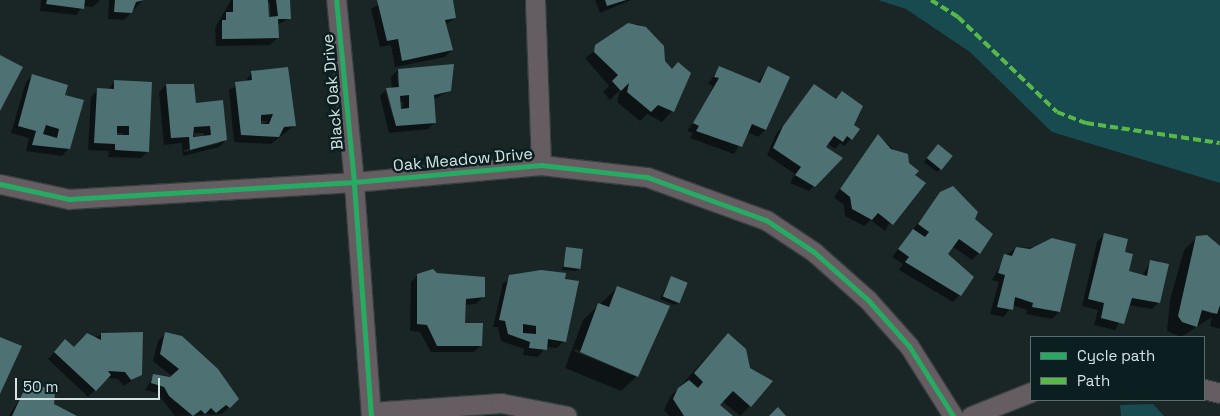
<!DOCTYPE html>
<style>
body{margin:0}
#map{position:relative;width:1220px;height:416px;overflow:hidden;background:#1a2526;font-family:"Space Grotesk",sans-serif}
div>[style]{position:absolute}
.green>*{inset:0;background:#174b50}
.shadow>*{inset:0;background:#0007}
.building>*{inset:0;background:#4e7174;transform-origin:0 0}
.roads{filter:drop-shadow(1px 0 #353f40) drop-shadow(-1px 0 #353f40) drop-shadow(0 1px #353f40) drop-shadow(0 -1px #353f40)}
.street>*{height:19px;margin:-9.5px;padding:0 9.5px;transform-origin:9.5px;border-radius:9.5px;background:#655d61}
.quiet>*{height:4px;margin-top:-2px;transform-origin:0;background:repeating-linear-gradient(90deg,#58b947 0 8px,transparent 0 12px)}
.cycleway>*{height:5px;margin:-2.5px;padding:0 2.5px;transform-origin:2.5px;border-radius:2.5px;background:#26ab63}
span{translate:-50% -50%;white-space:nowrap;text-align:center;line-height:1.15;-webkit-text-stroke:5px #0b1f21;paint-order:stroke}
.street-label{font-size:16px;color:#d6e3e4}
.legend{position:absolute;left:1030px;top:336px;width:175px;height:65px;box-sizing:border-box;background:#0b1f21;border:1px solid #5c6d6f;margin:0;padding:6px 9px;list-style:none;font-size:15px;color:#d6e3e4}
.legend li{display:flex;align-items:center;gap:10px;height:25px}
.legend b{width:25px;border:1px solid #5c6d6f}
.scale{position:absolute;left:15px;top:378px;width:145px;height:22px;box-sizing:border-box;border:2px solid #d6e3e4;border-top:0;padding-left:6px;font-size:15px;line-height:18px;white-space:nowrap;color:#d6e3e4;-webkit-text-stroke:4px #0b1f21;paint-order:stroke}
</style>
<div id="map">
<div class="green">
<i style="clip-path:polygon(878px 0,1220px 0,1220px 183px,1052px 132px,970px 52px,906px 9px)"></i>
<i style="clip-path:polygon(1153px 404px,1164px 416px,1121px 416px,1120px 405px)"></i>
</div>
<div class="shadow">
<i style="clip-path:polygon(41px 0,100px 0,93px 7px,83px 6px,76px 15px,40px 11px)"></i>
<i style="clip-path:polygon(109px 0,143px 0,124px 20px,108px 19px)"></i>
<i style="clip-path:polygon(evenodd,231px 0,286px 0,290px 18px,277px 25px,277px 38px,270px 45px,216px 46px,215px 28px,231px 0,267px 3px,270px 3px,271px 18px,268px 18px,267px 3px)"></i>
<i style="clip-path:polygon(386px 0,452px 0,455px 18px,445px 25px,452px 50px,445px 57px,395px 67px,391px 45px,380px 47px,371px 9px)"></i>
<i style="clip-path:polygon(595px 0,631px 0,600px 13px)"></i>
<i style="clip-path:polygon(639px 24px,662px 47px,664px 62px,672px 71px,690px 73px,672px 111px,662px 122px,647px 114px,640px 121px,617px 102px,620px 90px,610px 100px,603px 92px,609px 86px,585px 58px,629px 25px)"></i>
<i style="clip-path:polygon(719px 68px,757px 83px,768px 68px,789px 77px,765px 130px,758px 137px,747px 132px,734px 154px,690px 138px,693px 133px,687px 131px,702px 110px,713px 86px,708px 84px)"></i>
<i style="clip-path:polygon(evenodd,398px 70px,450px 90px,433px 100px,435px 122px,428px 129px,389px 133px,380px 96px,385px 90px,394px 121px,391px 77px,398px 70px,397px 74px,400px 74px,401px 93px,399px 93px,397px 74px,398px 70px,399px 102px,403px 102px,402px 110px,399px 110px,399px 102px)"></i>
<i style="clip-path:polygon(evenodd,252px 72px,295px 125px,271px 144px,234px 142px,229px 90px,245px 82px,252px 72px,260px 121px,268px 121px,260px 126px,260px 121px)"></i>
<i style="clip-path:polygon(33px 75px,64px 95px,69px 148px,62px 156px,26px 151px,29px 138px,11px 133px,26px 82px)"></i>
<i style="clip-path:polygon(evenodd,115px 81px,148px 151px,141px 158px,108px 157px,109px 151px,88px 150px,91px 97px,98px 90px,108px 90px,115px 81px,115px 133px,123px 133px,123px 136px,115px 136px,115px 133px)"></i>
<i style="clip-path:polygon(evenodd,166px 85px,193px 85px,195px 104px,226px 140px,219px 147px,183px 156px,182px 143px,164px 145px,159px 92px,166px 85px,194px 133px,204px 133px,204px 136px,194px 136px,194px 133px,166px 85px,220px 141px,220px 143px,184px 152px,184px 150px,220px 141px)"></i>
<i style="clip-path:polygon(814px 86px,835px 100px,842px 93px,852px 126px,851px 139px,844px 146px,840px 143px,835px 149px,827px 143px,825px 147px,841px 158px,809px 191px,790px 183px,795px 174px,767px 155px,776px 134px)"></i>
<i style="clip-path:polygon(878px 135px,908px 163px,913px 176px,885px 231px,871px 220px,864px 226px,845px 216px,844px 205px,834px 197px)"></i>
<i style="clip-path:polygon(934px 149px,940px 169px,937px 172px,924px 162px)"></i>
<i style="clip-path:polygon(941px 193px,973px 220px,979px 253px,972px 260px,952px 246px,946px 255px,960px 295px,953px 302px,899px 270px,903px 264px,892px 257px)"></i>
<i style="clip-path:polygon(1104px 235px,1124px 253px,1127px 272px,1142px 276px,1151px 261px,1159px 302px,1152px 309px,1128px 305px,1115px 330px,1094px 325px,1098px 310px,1082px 306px,1097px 242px)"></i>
<i style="clip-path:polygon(evenodd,1197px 237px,1220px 248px,1220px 329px,1210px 326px,1212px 317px,1181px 337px,1167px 331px,1170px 300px,1184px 250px,1197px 237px,1196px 307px,1214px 312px,1212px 314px,1196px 307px)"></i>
<i style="clip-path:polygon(1074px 245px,1059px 312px,1052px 319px,1026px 314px,1027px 310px,1012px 305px,1004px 317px,990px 314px,999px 282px,992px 280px,1005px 256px,1016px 248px)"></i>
<i style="clip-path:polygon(567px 248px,580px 268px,576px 271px,562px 270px)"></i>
<i style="clip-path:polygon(522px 273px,564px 275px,564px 341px,557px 348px,546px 347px,538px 357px,523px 355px,524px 349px,501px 341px,498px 327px,493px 327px,503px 283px)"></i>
<i style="clip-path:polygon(418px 275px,436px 275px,483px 297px,476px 304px,464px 305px,464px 324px,481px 345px,474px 352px,431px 352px,420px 332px,410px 331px,411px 282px)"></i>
<i style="clip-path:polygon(671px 277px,679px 302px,675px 305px,660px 299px)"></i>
<i style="clip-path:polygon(evenodd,618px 287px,637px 376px,621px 391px,565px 368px,583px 320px,618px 287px,575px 349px,632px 373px,632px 375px,574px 351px,575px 349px)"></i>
<i style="clip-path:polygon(102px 334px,141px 374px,124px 386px,118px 379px,107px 378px,88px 397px,48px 359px,58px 348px,74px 349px)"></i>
<i style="clip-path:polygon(165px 334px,237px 399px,222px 414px,175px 416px,157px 393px,145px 390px,154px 375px,173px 377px,153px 361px,158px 341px)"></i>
<i style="clip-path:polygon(718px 345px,750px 406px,740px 416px,722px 401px,719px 405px,728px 416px,669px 416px,664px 410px,670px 397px)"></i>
<i style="clip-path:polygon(27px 387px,52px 405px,72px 416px,9px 416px)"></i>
</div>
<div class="building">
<i style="clip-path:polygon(47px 0,85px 0,84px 9px,46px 4px)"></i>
<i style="clip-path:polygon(115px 0,144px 0,136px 2px,132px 13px,114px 12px)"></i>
<i style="clip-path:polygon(233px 0,268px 0,269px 17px,278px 16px,276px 0,290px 0,291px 19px,278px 19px,279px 38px,222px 39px,222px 20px,226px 20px,226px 12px,233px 12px)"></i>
<i style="clip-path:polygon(377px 0,453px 0,456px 18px,445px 20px,453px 50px,402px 61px,398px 39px,387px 41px)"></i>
<i style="clip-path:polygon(605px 0,626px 0,607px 6px)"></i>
<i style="clip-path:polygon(628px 23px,646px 27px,664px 46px,665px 61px,672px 69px,678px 62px,691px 73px,674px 112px,658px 105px,651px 112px,627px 92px,629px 83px,621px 91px,612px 81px,618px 75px,594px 52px,595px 45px)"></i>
<i style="clip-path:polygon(0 55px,23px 67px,0 111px)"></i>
<i style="clip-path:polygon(evenodd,454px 64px,451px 91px,434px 95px,436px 123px,396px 126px,386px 88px,399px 87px,398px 69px,454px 64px,409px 95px,409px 108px,401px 109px,400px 96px,409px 95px)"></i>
<i style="clip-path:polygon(719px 66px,760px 83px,768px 66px,790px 77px,766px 130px,752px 124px,742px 147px,696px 131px,699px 126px,693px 123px,719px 78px,714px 77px)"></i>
<i style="clip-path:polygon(evenodd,288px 67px,296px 126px,284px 127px,279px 137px,241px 135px,235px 82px,252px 80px,251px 71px,288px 67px,273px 114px,269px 124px,261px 124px,261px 115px,273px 114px)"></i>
<i style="clip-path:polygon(evenodd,32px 74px,68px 85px,65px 95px,84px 100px,70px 149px,32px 145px,36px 131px,18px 126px,32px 74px,46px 125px,59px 129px,57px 138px,43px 134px,46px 125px)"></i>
<i style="clip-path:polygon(evenodd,114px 80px,152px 82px,149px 152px,115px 150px,115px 144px,94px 143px,97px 88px,114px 89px,114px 80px,117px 126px,129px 126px,129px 135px,117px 135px,117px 126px)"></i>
<i style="clip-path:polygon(evenodd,166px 84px,194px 84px,196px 103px,223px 100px,227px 140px,190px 150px,189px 137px,171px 138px,166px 84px,210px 126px,211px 135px,193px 137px,194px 127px,210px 126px)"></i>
<i style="clip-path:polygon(814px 84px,836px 99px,842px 91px,863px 106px,854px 125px,860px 129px,852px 140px,847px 136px,843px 142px,834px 136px,826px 147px,843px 158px,815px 187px,795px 175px,801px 167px,773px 148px,783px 126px)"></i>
<i style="clip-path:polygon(878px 134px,891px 149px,908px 154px,909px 163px,919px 171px,915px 175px,926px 183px,893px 225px,878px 213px,872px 220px,852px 209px,850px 197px,840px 189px)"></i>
<i style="left:938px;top:144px;width:19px;height:18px;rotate:39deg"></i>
<i style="clip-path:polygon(953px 186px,978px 212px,975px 219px,993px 234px,980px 254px,959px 239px,948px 254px,974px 277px,961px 296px,905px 262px,909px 257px,898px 249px,913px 229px,925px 237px,929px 232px,918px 224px,940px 192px)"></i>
<i style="clip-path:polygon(1104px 233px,1128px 239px,1125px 252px,1133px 254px,1129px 271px,1147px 276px,1150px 260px,1169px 264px,1160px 303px,1132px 298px,1124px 324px,1101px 318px,1104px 303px,1088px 299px)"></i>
<i style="clip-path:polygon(1207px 235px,1220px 246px,1220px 305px,1217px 314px,1202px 310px,1197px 327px,1182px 322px,1178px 316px,1196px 236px)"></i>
<i style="clip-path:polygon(1052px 238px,1076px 244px,1060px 312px,1032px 307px,1033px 303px,1015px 297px,1013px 310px,997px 307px,1005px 275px,998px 273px,1004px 254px,1012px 256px,1016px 247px,1030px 249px)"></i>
<i style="left:566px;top:247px;width:17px;height:20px;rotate:7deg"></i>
<i style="clip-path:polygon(433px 269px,437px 273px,485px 277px,485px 297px,466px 299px,465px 323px,483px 323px,482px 346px,437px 346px,427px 325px,417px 324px,417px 274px)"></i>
<i style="clip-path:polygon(evenodd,541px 270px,566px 273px,565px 279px,579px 281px,566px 342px,548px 339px,547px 350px,529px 348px,530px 342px,508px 334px,505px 321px,499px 320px,509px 275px,541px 270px,523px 324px,536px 326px,536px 334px,523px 333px,523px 324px)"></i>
<i style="left:671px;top:276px;width:18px;height:22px;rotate:22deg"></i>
<i style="clip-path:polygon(617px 286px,670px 306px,638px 377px,580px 352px,598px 303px,609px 307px)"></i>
<i style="clip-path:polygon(143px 332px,142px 375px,131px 380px,125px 372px,108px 371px,111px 375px,96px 391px,54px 352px,65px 339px,74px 347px,87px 333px,101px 340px,101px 333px)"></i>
<i style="clip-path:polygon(165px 332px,182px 336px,218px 369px,239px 399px,230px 408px,226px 405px,216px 413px,211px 408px,205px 414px,201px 410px,193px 416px,169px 396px,164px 387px,151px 383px,153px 374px,170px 377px,179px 369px,160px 354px)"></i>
<i style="clip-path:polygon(728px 333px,746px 349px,750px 368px,773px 381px,751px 407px,733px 391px,720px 405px,733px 416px,684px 416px,673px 399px,678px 388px,689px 380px,698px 388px,703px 382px,694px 373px)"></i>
<i style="clip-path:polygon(0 337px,22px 346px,0 394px)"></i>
<i style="clip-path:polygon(34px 382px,55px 393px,54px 404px,77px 416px,12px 416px,26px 386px)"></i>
<i style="clip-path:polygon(778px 407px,786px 416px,769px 416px)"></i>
</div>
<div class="roads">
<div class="street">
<i style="left:535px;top:0;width:165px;rotate:87.9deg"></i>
<i style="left:0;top:184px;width:71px;rotate:12.3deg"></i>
<i style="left:69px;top:199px;width:286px;rotate:-3.4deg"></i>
<i style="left:354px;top:182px;width:183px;rotate:-95.6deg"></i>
<i style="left:1204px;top:389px;width:16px;rotate:14deg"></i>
<i style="left:371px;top:412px;width:130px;rotate:-4deg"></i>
<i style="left:501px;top:403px;width:67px;rotate:11.1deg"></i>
<i style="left:371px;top:416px;width:235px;rotate:-94.2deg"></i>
<i style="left:354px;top:182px;width:188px;rotate:-5.2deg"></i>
<i style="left:541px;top:165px;width:107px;rotate:6.5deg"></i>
<i style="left:647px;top:177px;width:127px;rotate:19.9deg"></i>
<i style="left:766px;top:220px;width:58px;rotate:33.7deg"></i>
<i style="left:814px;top:252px;width:72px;rotate:41.6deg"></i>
<i style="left:868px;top:300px;width:62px;rotate:48.3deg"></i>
<i style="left:909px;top:346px;width:83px;rotate:57.8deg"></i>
<i style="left:971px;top:416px;width:65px;rotate:-21.8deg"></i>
</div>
</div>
<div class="quiet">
<i style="left:931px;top:0;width:32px;rotate:32deg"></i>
<i style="left:958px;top:17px;width:137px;rotate:43.8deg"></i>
<i style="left:1057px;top:112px;width:31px;rotate:21deg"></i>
<i style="left:1086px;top:123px;width:135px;rotate:8.5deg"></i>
</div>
<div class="cycleway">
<i style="left:0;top:184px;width:71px;rotate:12.3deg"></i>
<i style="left:69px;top:199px;width:286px;rotate:-3.4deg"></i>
<i style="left:354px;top:182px;width:183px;rotate:-95.6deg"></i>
<i style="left:371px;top:416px;width:235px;rotate:-94.2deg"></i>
<i style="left:354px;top:182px;width:188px;rotate:-5.2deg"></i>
<i style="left:541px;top:165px;width:107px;rotate:6.5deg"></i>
<i style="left:647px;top:177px;width:127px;rotate:19.9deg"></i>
<i style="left:766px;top:220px;width:58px;rotate:33.7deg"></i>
<i style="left:814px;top:252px;width:72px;rotate:41.6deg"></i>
<i style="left:868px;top:300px;width:62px;rotate:48.3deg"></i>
<i style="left:909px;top:346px;width:83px;rotate:57.8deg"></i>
</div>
<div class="street-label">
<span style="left:333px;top:92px;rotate:-95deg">Black Oak Drive</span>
<span style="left:463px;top:160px;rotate:-5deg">Oak Meadow Drive</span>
</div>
<ul class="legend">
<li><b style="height:6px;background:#26ab63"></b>Cycle path</li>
<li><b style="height:6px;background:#58b947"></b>Path</li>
</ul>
<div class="scale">50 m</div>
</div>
